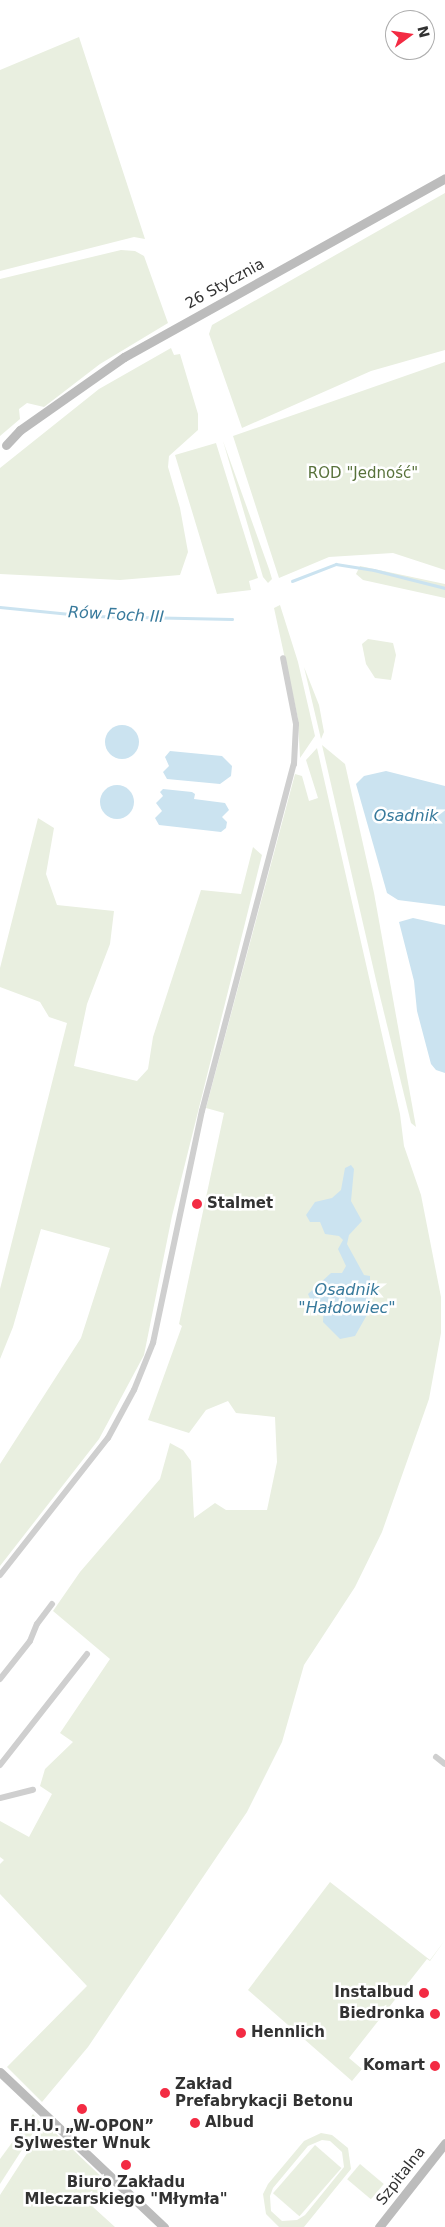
<!DOCTYPE html>
<meta charset="utf-8">
<style>
body{margin:0}
#map{position:relative;width:445px;height:2227px;overflow:hidden;background:#fff;font-family:"DejaVu Sans",sans-serif}
div>[style]{position:absolute}
.green>*{inset:0;background:#e9efe0;transform-origin:0 0}
.water>*{inset:0;background:#cbe3f0}
.round{border-radius:50%}
.stream>*{height:2.5px;margin:-1.25px;padding:0 1.25px;transform-origin:1.25px;border-radius:1.25px;background:#cbe3f0}
.street>*{height:6px;margin:-3px;padding:0 3px;transform-origin:3px;border-radius:3px;background:#cfcfcf}
.secondary>*{height:9px;margin:-4.5px;padding:0 4.5px;transform-origin:4.5px;border-radius:4.5px;background:#bcbcbc}
.dots>*{width:14px;height:14px;translate:-50% -50%;box-sizing:border-box;border:2px solid #fff;border-radius:50%}
span{translate:-50% -50%;white-space:nowrap;text-align:center;line-height:1.15;-webkit-text-stroke:5px #fff;paint-order:stroke}
.street-label{font-size:15px;color:#323232}
.park-label{font-size:15px;color:#58723b}
.poi-label{font-size:15px;color:#323232;font-weight:700}
.left{translate:0 -50%;text-align:left}
.right{translate:-100% -50%;text-align:right}
.water-label{font-size:16px;color:#387a9c;font-style:italic}
.north{position:absolute;left:385px;top:10px;width:50px;height:50px;box-sizing:border-box;background:#fff;border:1px solid #adadad;border-radius:50%;rotate:76deg;font-size:14px;font-weight:700;line-height:20px;text-align:center;color:#323232}
.north::after{content:'';display:block;margin:auto;width:18px;height:22px;background:#f32b43;clip-path:polygon(50% 0,100% 100%,50% 72%,0 100%)}
</style>
<div id="map">
<div class="green">
<i style="clip-path:polygon(79px 37px,145px 239px,134px 237px,0 271px,0 70px)"></i>
<i style="clip-path:polygon(445px 193px,445px 350px,371px 371px,242px 428px,209px 334px,212px 325px)"></i>
<i style="clip-path:polygon(121px 250px,135px 251px,144px 256px,168px 323px,100px 364px,44px 407px,27px 403px,19px 409px,20px 419px,0 436px,0 279px)"></i>
<i style="clip-path:polygon(171px 348px,174px 355px,180px 354px,198px 414px,198px 430px,169px 456px,168px 467px,180px 508px,188px 552px,180px 575px,120px 580px,0 574px,0 468px,99px 389px)"></i>
<i style="clip-path:polygon(445px 362px,445px 570px,393px 553px,329px 557px,279px 578px,233px 436px)"></i>
<i style="clip-path:polygon(223px 441px,269px 569px,272px 579px,268px 583px,263px 577px)"></i>
<i style="clip-path:polygon(216px 443px,258px 578px,249px 581px,251px 590px,217px 594px,175px 455px)"></i>
<i style="clip-path:polygon(360px 566px,445px 584px,445px 598px,363px 580px,356px 574px)"></i>
<i style="clip-path:polygon(280px 605px,298px 662px,315px 736px,300px 758px,298px 719px,274px 608px)"></i>
<i style="clip-path:polygon(368px 639px,393px 643px,396px 655px,391px 680px,375px 678px,366px 664px,362px 644px)"></i>
<i style="clip-path:polygon(304px 667px,319px 705px,324px 732px,321px 739px)"></i>
<i style="clip-path:polygon(322px 745px,345px 764px,374px 893px,416px 1127px,411px 1123px,376px 980px)"></i>
<i style="clip-path:polygon(317px 748px,400px 1114px,404px 1146px,421px 1195px,441px 1297px,441px 1333px,429px 1399px,382px 1532px,355px 1587px,304px 1665px,282px 1742px,247px 1812px,88px 2047px,42px 2102px,7px 2067px,87px 1986px,0 1894px,0 1864px,4px 1860px,0 1857px,0 1821px,29px 1837px,52px 1794px,40px 1786px,45px 1769px,73px 1742px,60px 1733px,110px 1659px,53px 1611px,80px 1572px,160px 1479px,170px 1443px,183px 1450px,191px 1461px,194px 1518px,215px 1503px,226px 1510px,267px 1510px,277px 1462px,275px 1417px,236px 1413px,228px 1401px,206px 1410px,189px 1433px,148px 1420px,182px 1326px,179px 1324px,224px 1113px,206px 1108px,295px 774px,302px 776px,309px 801px,318px 798px,306px 760px)"></i>
<i style="clip-path:polygon(38px 818px,54px 828px,46px 874px,57px 905px,114px 911px,110px 944px,87px 1004px,74px 1066px,137px 1081px,148px 1069px,153px 1037px,201px 890px,241px 894px,253px 847px,262px 855px,172px 1216px,144px 1355px,99px 1439px,0 1566px,0 1464px,81px 1338px,110px 1248px,41px 1229px,13px 1327px,0 1359px,0 1289px,67px 1023px,49px 1017px,40px 1002px,0 987px,0 968px)"></i>
<i style="clip-path:polygon(330px 1882px,430px 1960px,445px 1940px,430px 1961px,427px 1959px,349px 2058px,362px 2069px,352px 2081px,248px 1990px)"></i>
<i style="clip-path:polygon(33px 2114px,40px 2122px,0 2184px,0 2159px)"></i>
<i style="clip-path:polygon(46px 2124px,110px 2185px,93px 2207px,115px 2227px,0 2227px,0 2195px)"></i>
<i style="clip-path:polygon(evenodd,321px 2133px,332px 2135px,348px 2148px,351px 2169px,304px 2227px,279px 2227px,266px 2214px,263px 2194px,268px 2184px,304px 2141px,321px 2133px,322px 2140px,330px 2141px,342px 2152px,344px 2167px,305px 2215px,297px 2220px,282px 2221px,271px 2211px,270px 2196px,273px 2188px,308px 2146px,322px 2140px)"></i>
<i style="left:315px;top:2145px;width:35px;height:64px;rotate:41deg"></i>
<i style="left:360px;top:2164px;width:31px;height:20px;rotate:40deg"></i>
</div>
<div class="water">
<i class="round" style="left:105px;top:725px;width:34px;height:34px"></i>
<i style="clip-path:polygon(170px 751px,222px 756px,232px 766px,231px 776px,220px 784px,167px 779px,163px 772px,169px 766px,165px 757px)"></i>
<i style="clip-path:polygon(386px 771px,445px 786px,445px 906px,398px 900px,387px 893px,356px 784px,364px 776px)"></i>
<i class="round" style="left:100px;top:785px;width:34px;height:34px"></i>
<i style="clip-path:polygon(163px 789px,192px 792px,195px 794px,194px 799px,225px 803px,229px 810px,222px 817px,227px 822px,226px 828px,221px 832px,159px 825px,155px 818px,162px 811px,156px 803px,163px 796px,160px 792px)"></i>
<i style="clip-path:polygon(413px 918px,445px 925px,445px 1073px,436px 1070px,431px 1064px,417px 1011px,414px 981px,399px 922px)"></i>
<i style="clip-path:polygon(351px 1165px,354px 1169px,351px 1201px,362px 1221px,349px 1235px,347px 1244px,364px 1275px,370px 1276px,370px 1301px,368px 1313px,355px 1336px,340px 1339px,323px 1322px,324px 1304px,312px 1303px,308px 1294px,331px 1273px,342px 1273px,346px 1266px,338px 1249px,343px 1240px,339px 1236px,325px 1234px,320px 1222px,310px 1222px,306px 1215px,315px 1202px,332px 1198px,341px 1190px,345px 1168px)"></i>
</div>
<div class="stream">
<i style="left:292px;top:581px;width:47px;rotate:-21.1deg"></i>
<i style="left:336px;top:564px;width:38px;rotate:9deg"></i>
<i style="left:374px;top:570px;width:73px;rotate:14.2deg"></i>
<i style="left:0;top:607px;width:90px;rotate:5.7deg"></i>
<i style="left:90px;top:616px;width:142px;rotate:1.2deg"></i>
</div>
<div class="street">
<i style="left:0;top:1575px;width:174px;rotate:-51.8deg"></i>
<i style="left:108px;top:1438px;width:55px;rotate:-61.6deg"></i>
<i style="left:134px;top:1390px;width:51px;rotate:-68deg"></i>
<i style="left:153px;top:1343px;width:237px;rotate:-78.1deg"></i>
<i style="left:202px;top:1111px;width:359px;rotate:-75.2deg"></i>
<i style="left:294px;top:764px;width:40px;rotate:-87.1deg"></i>
<i style="left:296px;top:724px;width:67px;rotate:-101.1deg"></i>
<i style="left:0;top:1679px;width:48px;rotate:-51.7deg"></i>
<i style="left:30px;top:1641px;width:18px;rotate:-68deg"></i>
<i style="left:37px;top:1624px;width:25px;rotate:-53deg"></i>
<i style="left:436px;top:1757px;width:11px;rotate:38deg"></i>
<i style="left:0;top:1765px;width:141px;rotate:-51.9deg"></i>
<i style="left:0;top:1798px;width:34px;rotate:-14deg"></i>
</div>
<div class="secondary">
<i style="left:6px;top:445px;width:21px;rotate:-47deg"></i>
<i style="left:20px;top:430px;width:127px;rotate:-35.1deg"></i>
<i style="left:124px;top:357px;width:368px;rotate:-29.1deg"></i>
<i style="left:0;top:2072px;width:226px;rotate:43.4deg"></i>
<i style="left:379px;top:2227px;width:107px;rotate:-51.8deg"></i>
</div>
<div class="dots">
<i style="left:197px;top:1204px;background:#f32b43"></i>
<i style="left:424px;top:1993px;background:#f32b43"></i>
<i style="left:435px;top:2014px;background:#f32b43"></i>
<i style="left:241px;top:2033px;background:#f32b43"></i>
<i style="left:435px;top:2066px;background:#f32b43"></i>
<i style="left:165px;top:2093px;background:#f32b43"></i>
<i style="left:82px;top:2109px;background:#f32b43"></i>
<i style="left:195px;top:2123px;background:#f32b43"></i>
<i style="left:126px;top:2165px;background:#f32b43"></i>
</div>
<div class="street-label">
<span style="left:225px;top:284px;rotate:-29deg">26 Stycznia</span>
<span style="left:401px;top:2176px;rotate:-52deg">Szpitalna</span>
</div>
<div class="park-label">
<span style="left:363px;top:474px">ROD "Jedność"</span>
</div>
<div class="poi-label">
<span class="left" style="left:207px;top:1204px">Stalmet</span>
<span class="right" style="left:414px;top:1993px">Instalbud</span>
<span class="right" style="left:425px;top:2014px">Biedronka</span>
<span class="left" style="left:251px;top:2033px">Hennlich</span>
<span class="right" style="left:425px;top:2066px">Komart</span>
<span class="left" style="left:175px;top:2093px">Zakład<br>Prefabrykacji Betonu</span>
<span class="left" style="left:205px;top:2123px">Albud</span>
<span style="left:82px;top:2135px">F.H.U. „W-OPON”<br>Sylwester Wnuk</span>
<span style="left:126px;top:2191px">Biuro Zakładu<br>Mleczarskiego "Młymła"</span>
</div>
<div class="water-label">
<span style="left:116px;top:615px;rotate:3deg">Rów Foch III</span>
<span style="left:406px;top:816px">Osadnik</span>
<span style="left:347px;top:1299px">Osadnik<br>"Hałdowiec"</span>
</div>
<div class="north">N</div>
</div>
